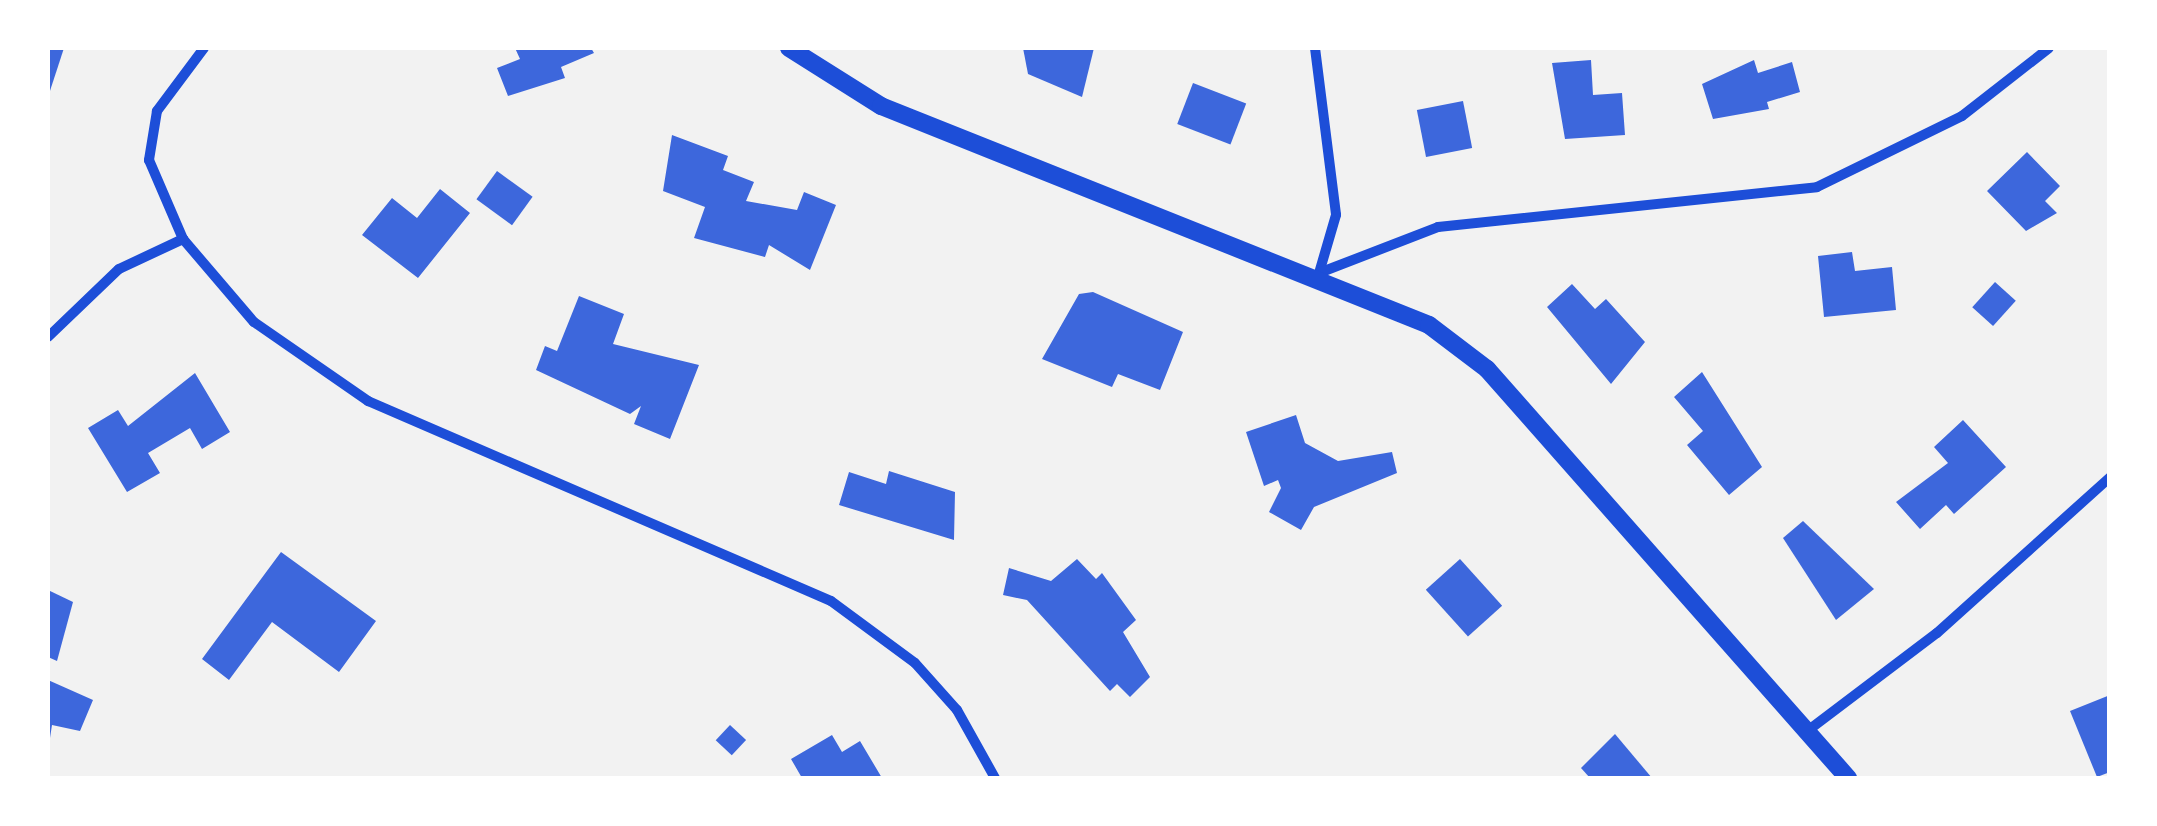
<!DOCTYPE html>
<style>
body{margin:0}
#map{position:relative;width:2157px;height:826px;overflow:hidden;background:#f2f2f2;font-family:"Alegreya Sans",sans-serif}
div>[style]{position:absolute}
.building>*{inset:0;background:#3d67dc;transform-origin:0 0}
.minor>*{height:10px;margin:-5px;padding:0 5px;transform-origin:5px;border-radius:5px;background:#1d4ed8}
.tertiary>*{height:18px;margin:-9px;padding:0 9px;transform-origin:9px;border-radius:9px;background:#1d4ed8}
span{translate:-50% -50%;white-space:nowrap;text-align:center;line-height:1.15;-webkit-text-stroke:9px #fff;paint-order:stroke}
.frame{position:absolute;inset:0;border:50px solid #fff;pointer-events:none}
</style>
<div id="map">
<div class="building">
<i style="clip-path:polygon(48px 48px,64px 48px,48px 97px)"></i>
<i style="clip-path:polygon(515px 48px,591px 48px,594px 53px,561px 67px,565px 78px,508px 96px,497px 68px,520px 59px)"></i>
<i style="clip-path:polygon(1023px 48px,1094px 48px,1082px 97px,1028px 74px)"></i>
<i style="clip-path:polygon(1591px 60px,1593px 95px,1622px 93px,1625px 135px,1565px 139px,1552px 63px)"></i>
<i style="clip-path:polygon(1754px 60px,1758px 73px,1792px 62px,1800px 92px,1767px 102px,1769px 109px,1713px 119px,1702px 84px)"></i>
<i style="left:1193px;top:83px;width:57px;height:44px;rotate:21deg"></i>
<i style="left:1463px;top:101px;width:48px;height:47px;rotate:79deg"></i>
<i style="clip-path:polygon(672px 135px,728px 156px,723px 170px,754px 182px,746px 201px,797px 210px,804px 192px,836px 205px,810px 270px,769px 245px,765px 257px,694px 238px,705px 207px,663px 191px)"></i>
<i style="clip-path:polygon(2027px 152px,2060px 186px,2045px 201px,2057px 213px,2026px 231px,1987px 191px)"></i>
<i style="left:497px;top:171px;width:44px;height:35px;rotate:36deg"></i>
<i style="clip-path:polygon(440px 189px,470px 213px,418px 278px,362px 235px,392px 198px,417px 218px)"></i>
<i style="clip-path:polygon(1852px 252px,1855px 271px,1892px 267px,1896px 310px,1824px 317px,1818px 256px)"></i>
<i style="left:1995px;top:282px;width:28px;height:34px;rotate:42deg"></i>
<i style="clip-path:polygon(1572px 284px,1595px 309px,1606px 299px,1645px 342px,1611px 384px,1547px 307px)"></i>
<i style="clip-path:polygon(1093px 292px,1183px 332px,1160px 390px,1118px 374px,1112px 387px,1042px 359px,1079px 294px)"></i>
<i style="clip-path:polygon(579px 296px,624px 314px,613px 344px,699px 365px,670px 439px,634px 424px,641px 406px,630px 414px,536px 370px,545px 346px,557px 351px)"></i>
<i style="clip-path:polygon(1702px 372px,1762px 467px,1729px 495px,1687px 445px,1703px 431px,1674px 397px)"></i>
<i style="clip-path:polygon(195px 373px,230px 432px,202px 449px,190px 428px,148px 453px,160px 473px,127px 492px,88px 428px,118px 410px,128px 426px)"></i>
<i style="clip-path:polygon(1296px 415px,1305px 443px,1338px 461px,1392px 452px,1397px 473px,1314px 507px,1301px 530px,1269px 512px,1281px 488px,1278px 480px,1264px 486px,1246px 432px)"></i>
<i style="clip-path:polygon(1963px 420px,2006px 467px,1954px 514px,1946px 505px,1920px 529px,1896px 502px,1948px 463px,1934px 447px)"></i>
<i style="clip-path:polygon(889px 471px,955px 492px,954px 540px,839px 505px,849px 472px,886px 484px)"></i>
<i style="clip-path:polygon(1803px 521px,1874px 589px,1836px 620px,1783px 538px)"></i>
<i style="clip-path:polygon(281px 552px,376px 621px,339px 672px,272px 622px,229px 680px,202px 659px)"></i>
<i style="clip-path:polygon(1077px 559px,1096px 579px,1102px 573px,1136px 620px,1123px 632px,1150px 677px,1130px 697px,1117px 684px,1110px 691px,1027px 600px,1003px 595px,1009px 568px,1051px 581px)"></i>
<i style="left:1460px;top:559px;width:63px;height:46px;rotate:48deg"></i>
<i style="clip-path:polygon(48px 590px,73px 602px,57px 661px,48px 657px)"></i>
<i style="clip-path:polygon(48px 680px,93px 700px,80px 731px,52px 725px,48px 751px)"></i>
<i style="clip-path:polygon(2110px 695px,2110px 772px,2097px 777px,2070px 711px)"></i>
<i style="left:730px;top:725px;width:22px;height:21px;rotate:43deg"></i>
<i style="clip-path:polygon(1615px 734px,1652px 778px,1590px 778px,1581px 768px)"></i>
<i style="clip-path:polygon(832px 735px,842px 752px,860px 741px,882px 778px,802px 778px,791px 759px)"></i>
</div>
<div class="minor">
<i style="left:204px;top:48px;width:79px;rotate:126.7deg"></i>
<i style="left:157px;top:111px;width:50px;rotate:99.3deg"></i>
<i style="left:149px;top:160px;width:86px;rotate:66.7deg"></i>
<i style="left:183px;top:239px;width:109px;rotate:49.5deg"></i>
<i style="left:254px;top:322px;width:139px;rotate:34.7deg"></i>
<i style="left:368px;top:401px;width:504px;rotate:23.36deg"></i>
<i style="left:831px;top:601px;width:104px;rotate:36.4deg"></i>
<i style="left:915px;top:663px;width:63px;rotate:48.2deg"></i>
<i style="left:957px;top:710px;width:78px;rotate:60.8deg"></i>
<i style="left:1315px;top:48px;width:168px;rotate:82.8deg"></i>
<i style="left:1336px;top:215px;width:60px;rotate:106.3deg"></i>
<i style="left:1319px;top:273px;width:128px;rotate:-21.1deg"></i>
<i style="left:1438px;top:227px;width:381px;rotate:-6deg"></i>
<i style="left:1817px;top:187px;width:161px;rotate:-26.1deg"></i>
<i style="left:1962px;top:116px;width:110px;rotate:-38deg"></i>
<i style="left:48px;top:337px;width:98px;rotate:-43.8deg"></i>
<i style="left:119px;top:269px;width:71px;rotate:-25.1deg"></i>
<i style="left:1806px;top:732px;width:164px;rotate:-37.1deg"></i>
<i style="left:1937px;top:633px;width:233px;rotate:-42deg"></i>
</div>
<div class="tertiary">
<i style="left:789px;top:48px;width:109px;rotate:32.2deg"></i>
<i style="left:881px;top:106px;width:590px;rotate:21.78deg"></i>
<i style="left:1429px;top:325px;width:73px;rotate:37.2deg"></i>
<i style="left:1487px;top:369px;width:546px;rotate:48.57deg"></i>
</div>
<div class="frame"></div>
</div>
